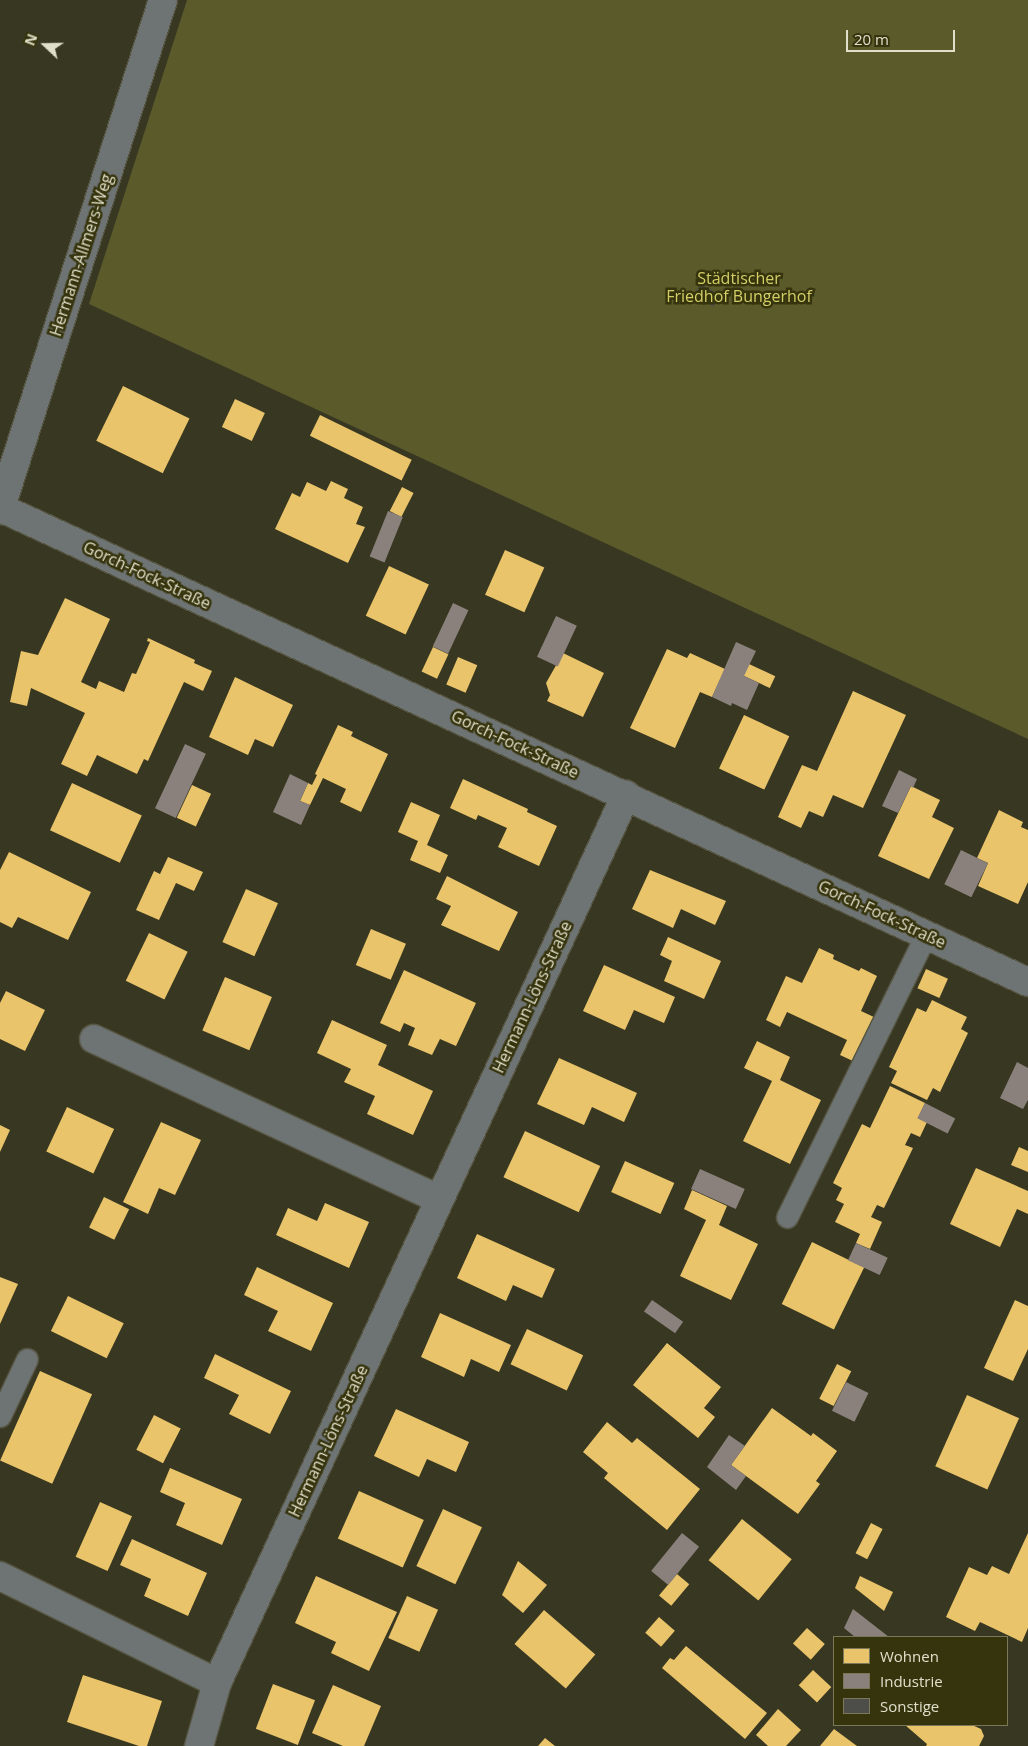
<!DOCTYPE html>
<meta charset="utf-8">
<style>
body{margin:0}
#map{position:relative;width:1028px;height:1746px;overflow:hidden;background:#383721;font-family:"Open Sans",sans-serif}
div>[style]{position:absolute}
.green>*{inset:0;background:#5b5a2b}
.homes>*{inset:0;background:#e9c46a;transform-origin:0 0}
.industry>*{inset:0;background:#8a817c;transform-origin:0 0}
.building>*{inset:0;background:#4d4d4a;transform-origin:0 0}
.roads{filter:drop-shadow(1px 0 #555441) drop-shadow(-1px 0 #555441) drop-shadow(0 1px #555441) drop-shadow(0 -1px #555441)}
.service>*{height:21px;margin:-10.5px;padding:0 10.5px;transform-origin:10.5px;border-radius:10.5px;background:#6e7373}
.minor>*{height:28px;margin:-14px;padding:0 14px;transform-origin:14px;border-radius:14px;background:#6e7373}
span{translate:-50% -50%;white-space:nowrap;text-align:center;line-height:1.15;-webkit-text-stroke:5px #36340d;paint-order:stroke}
.street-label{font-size:16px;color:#e0dfca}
.park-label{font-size:16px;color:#d3ce67}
.legend{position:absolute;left:833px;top:1636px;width:175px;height:90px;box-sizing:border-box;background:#36340d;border:1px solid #7a7859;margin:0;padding:6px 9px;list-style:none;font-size:15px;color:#e0dfca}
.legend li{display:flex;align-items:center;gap:10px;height:25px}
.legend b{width:25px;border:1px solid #7a7859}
.north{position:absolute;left:20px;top:20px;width:50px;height:50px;-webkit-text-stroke:4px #36340d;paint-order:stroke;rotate:291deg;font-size:14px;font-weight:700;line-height:20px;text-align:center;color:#e0dfca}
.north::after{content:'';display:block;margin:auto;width:18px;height:22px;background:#e0dfca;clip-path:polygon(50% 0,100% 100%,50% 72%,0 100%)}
.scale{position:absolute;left:846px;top:30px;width:109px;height:22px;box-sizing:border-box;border:2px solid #e0dfca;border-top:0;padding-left:6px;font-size:15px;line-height:18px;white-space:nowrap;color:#e0dfca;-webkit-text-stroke:4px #36340d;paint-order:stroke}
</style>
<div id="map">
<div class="green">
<i style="clip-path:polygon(187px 0,1028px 0,1028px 739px,89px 304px)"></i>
</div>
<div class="homes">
<i style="left:123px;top:386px;width:74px;height:61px;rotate:26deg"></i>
<i style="left:235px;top:399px;width:33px;height:31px;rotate:25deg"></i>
<i style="left:320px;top:415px;width:102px;height:23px;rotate:26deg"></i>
<i style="clip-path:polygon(331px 481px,348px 489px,344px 498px,363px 507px,356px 524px,365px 527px,348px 563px,275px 529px,292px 493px,300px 497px,307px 482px,326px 491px)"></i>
<i style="left:402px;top:487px;width:13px;height:27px;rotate:27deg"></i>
<i style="left:505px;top:550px;width:43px;height:49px;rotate:24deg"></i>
<i style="left:389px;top:566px;width:44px;height:55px;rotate:25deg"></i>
<i style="clip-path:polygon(65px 598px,110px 619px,81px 682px,96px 689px,99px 681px,124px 692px,132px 673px,136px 674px,150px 642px,147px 641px,148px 638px,195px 660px,194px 663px,212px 671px,203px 691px,184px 682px,148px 761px,144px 759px,137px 774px,97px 755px,87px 776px,61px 764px,85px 713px,31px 688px,27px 706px,10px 702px,21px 651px,38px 655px)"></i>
<i style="left:433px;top:647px;width:17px;height:27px;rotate:25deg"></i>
<i style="clip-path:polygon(667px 649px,687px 658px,690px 653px,725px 669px,712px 697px,700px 692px,675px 748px,630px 728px)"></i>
<i style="clip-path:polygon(563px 653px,604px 673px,583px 717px,547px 701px,550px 695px,546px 683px)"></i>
<i style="left:458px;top:657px;width:21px;height:30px;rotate:23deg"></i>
<i style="left:749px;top:664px;width:29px;height:13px;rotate:25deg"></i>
<i style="clip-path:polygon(235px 677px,293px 705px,273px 747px,255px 739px,248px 755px,209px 737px)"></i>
<i style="clip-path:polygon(853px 691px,906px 715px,863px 808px,833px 795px,823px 817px,809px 811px,801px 828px,778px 817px,802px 765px,817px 771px)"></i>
<i style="left:744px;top:715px;width:50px;height:59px;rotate:25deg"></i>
<i style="clip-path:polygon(338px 725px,353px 732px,351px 736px,388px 754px,361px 812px,340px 802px,346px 789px,323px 778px,310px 805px,300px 801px,308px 783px,312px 785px,317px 775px,315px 774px)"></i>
<i style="clip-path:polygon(463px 779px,528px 809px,527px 812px,557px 826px,539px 866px,498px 847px,507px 828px,478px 815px,476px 820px,450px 808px)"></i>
<i style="left:72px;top:783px;width:77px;height:52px;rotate:25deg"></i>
<i style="left:192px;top:785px;width:21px;height:36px;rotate:25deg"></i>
<i style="clip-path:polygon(911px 786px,940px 800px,932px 817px,954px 828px,929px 879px,878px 856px)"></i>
<i style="clip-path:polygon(411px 802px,440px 815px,427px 845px,448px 855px,440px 873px,410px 860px,418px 841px,398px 832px)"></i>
<i style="clip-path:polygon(999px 810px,1023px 822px,1021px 827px,1028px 830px,1028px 882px,1018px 904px,978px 886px,988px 863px,977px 858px)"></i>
<i style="clip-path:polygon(9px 852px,91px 892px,68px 940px,18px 917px,12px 928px,0 922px,0 870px)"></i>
<i style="clip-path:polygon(168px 857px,203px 872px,194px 891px,176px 883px,159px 920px,136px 910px,154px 871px,160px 874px)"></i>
<i style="clip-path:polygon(650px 870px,726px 901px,715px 925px,681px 909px,673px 928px,632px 909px)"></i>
<i style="clip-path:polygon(447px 876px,518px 912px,499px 951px,441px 925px,451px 906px,436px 899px)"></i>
<i style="left:246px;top:889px;width:35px;height:58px;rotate:24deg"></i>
<i style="left:371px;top:929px;width:38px;height:39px;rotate:23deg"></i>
<i style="left:149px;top:933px;width:43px;height:53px;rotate:26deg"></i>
<i style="clip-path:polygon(668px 937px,721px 961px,704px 999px,664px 981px,672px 961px,660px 955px)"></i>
<i style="clip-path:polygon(819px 948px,834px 955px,833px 959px,859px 971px,861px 968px,877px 976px,861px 1011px,876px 1018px,855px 1062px,840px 1055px,847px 1040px,787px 1012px,780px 1027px,766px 1020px,786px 976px,802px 983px)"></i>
<i style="clip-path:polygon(604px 965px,675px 997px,664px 1023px,634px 1010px,625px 1030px,583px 1011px)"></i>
<i style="left:926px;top:969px;width:24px;height:21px;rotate:24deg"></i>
<i style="clip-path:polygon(404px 970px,476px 1003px,456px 1046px,440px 1039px,432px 1055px,408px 1045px,415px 1028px,404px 1023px,400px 1032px,380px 1023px)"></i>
<i style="left:225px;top:977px;width:51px;height:58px;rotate:23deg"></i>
<i style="clip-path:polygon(6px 991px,45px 1010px,25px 1051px,0 1039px,0 1003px)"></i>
<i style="clip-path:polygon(932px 1000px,967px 1017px,961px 1029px,968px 1033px,940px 1092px,933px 1088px,927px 1100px,891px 1083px,897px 1071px,889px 1067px,917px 1008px,926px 1012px)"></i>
<i style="clip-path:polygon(332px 1020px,387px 1045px,378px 1065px,433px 1091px,413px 1135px,367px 1114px,375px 1096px,344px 1082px,351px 1069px,317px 1053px)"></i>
<i style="clip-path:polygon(757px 1041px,790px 1057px,780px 1080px,821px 1100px,790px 1164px,743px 1141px,772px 1081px,744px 1068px)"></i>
<i style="clip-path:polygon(559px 1058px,637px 1093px,624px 1122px,592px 1107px,584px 1125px,537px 1104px)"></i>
<i style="clip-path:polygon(890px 1086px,925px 1103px,918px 1118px,927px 1122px,920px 1137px,911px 1133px,905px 1145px,913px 1148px,884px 1208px,877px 1205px,871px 1217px,882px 1222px,870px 1249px,856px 1243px,860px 1234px,835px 1222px,844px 1204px,836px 1200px,842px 1188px,833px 1183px,862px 1124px,870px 1128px)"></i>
<i style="left:67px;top:1107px;width:52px;height:49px;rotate:25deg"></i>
<i style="clip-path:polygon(161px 1122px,201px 1140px,175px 1195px,159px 1188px,148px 1214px,123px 1202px)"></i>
<i style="clip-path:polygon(0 1125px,10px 1130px,0 1152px)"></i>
<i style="left:525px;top:1131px;width:83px;height:51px;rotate:25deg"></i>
<i style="clip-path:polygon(1019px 1147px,1028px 1151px,1028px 1172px,1011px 1165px)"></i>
<i style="left:625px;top:1161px;width:54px;height:34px;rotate:24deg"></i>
<i style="clip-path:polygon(976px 1168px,1028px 1191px,1028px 1214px,1017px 1209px,1000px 1247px,950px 1224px)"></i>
<i style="clip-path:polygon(692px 1190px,727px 1206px,719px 1225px,758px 1244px,731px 1300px,680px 1276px,706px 1220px,684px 1209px)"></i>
<i style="left:104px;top:1197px;width:28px;height:34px;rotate:26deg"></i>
<i style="clip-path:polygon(325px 1203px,369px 1222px,349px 1268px,276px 1235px,288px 1208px,317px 1221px)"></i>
<i style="clip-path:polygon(477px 1234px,555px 1269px,542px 1298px,513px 1285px,506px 1301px,457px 1278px)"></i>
<i style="left:812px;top:1242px;width:58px;height:69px;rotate:26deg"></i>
<i style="clip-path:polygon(257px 1267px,333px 1303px,311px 1351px,268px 1331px,278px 1311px,244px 1295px)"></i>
<i style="clip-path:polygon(0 1277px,18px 1284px,0 1324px)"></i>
<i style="left:68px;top:1296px;width:62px;height:39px;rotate:26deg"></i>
<i style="clip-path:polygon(1015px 1300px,1028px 1306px,1028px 1349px,1013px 1381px,984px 1368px)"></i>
<i style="clip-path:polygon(440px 1313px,511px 1345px,499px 1372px,471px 1359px,464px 1377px,421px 1357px)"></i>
<i style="left:527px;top:1329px;width:62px;height:39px;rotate:25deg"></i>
<i style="clip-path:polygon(667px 1343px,721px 1387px,704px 1408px,715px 1417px,698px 1438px,633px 1385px)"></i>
<i style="clip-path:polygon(215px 1354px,291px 1391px,270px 1434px,229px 1414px,239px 1395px,204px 1378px)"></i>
<i style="left:837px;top:1364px;width:16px;height:39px;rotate:27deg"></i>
<i style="left:40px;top:1371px;width:57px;height:98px;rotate:24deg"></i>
<i style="left:967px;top:1395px;width:57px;height:78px;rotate:24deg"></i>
<i style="clip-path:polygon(772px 1408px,811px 1436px,813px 1433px,837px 1451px,816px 1481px,820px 1484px,798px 1514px,731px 1465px)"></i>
<i style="clip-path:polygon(396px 1409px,469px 1442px,456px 1472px,427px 1459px,419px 1477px,374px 1456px)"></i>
<i style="left:154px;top:1415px;width:30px;height:39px;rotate:27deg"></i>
<i style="clip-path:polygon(607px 1422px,632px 1443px,637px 1438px,700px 1489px,667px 1530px,604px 1478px,608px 1473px,583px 1452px)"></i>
<i style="clip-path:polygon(170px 1468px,242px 1499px,222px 1545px,176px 1525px,185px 1503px,160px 1492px)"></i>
<i style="left:359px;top:1491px;width:71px;height:52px;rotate:24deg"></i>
<i style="left:100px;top:1502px;width:35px;height:60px;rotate:24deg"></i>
<i style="left:443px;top:1509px;width:43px;height:63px;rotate:25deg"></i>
<i style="left:742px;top:1519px;width:64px;height:53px;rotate:39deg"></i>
<i style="left:871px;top:1523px;width:13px;height:34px;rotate:27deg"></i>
<i style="clip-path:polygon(1028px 1533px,1028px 1628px,1022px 1642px,980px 1622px,975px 1631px,946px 1617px,969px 1567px,987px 1575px,992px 1566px,1009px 1574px)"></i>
<i style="clip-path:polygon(132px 1539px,207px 1573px,188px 1616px,144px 1596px,151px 1579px,120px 1565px)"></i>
<i style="clip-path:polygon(518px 1561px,547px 1585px,523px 1613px,502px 1595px)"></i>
<i style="left:677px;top:1574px;width:16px;height:28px;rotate:40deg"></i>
<i style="clip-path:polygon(316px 1576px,397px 1612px,369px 1671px,331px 1653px,336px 1642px,295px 1623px)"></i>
<i style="clip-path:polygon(860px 1576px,893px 1592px,884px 1611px,855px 1588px)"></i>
<i style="left:407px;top:1596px;width:34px;height:46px;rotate:24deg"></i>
<i style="left:544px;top:1610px;width:68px;height:45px;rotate:41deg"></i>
<i style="left:659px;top:1617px;width:21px;height:21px;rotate:41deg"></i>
<i style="left:807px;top:1628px;width:24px;height:21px;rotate:42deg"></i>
<i style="clip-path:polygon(686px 1646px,767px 1713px,745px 1739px,662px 1668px,670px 1658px,674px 1660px)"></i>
<i style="left:813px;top:1670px;width:25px;height:21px;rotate:43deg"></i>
<i style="clip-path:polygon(83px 1675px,162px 1701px,147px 1746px,139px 1746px,67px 1722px)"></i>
<i style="left:273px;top:1684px;width:45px;height:48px;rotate:21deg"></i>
<i style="clip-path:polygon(333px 1685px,381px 1706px,364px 1746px,343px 1746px,312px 1733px)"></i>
<i style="clip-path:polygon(778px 1709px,801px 1730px,786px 1746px,768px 1746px,756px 1735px)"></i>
<i style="clip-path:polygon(905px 1725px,972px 1725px,981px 1729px,984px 1736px,979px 1746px,926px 1746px,927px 1744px)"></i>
<i style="clip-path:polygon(834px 1729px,857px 1746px,820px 1746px)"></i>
<i style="clip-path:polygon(545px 1738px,555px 1746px,538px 1746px)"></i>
</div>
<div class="industry">
<i style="left:388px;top:511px;width:16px;height:49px;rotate:22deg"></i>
<i style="left:453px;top:603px;width:17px;height:48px;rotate:25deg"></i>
<i style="left:556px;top:616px;width:23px;height:45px;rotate:25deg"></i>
<i style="clip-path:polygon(736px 642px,756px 651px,744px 676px,759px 683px,747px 710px,732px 703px,731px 706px,712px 697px)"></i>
<i style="left:185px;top:744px;width:23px;height:71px;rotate:25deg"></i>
<i style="clip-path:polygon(899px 770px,917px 779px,913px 788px,911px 786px,898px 813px,882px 806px)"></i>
<i style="clip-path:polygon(290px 774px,308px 783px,300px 801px,310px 805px,301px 825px,273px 812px)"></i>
<i style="left:961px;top:850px;width:30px;height:38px;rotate:26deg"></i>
<i style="clip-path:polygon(1017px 1062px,1028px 1068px,1028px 1100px,1023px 1109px,1000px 1098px)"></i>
<i style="left:925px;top:1103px;width:34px;height:17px;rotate:27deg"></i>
<i style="left:700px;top:1169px;width:49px;height:22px;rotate:24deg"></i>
<i style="left:856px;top:1243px;width:35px;height:19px;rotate:25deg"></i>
<i style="left:652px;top:1300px;width:38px;height:14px;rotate:35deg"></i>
<i style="left:846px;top:1382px;width:25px;height:32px;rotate:26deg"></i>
<i style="clip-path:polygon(729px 1435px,745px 1446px,731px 1465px,746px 1476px,736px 1490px,707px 1467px)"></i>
<i style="left:682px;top:1533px;width:22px;height:49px;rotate:39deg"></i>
<i style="clip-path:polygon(853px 1609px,889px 1637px,855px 1637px,844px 1628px)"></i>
</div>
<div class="building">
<i style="left:700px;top:284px;width:22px;height:14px;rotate:27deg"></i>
</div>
<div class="roads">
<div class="service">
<i style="left:787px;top:1217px;width:314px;rotate:-63.8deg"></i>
<i style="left:0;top:1416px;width:63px;rotate:-64.7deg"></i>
</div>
<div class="minor">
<i style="left:1px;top:508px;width:1131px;rotate:24.78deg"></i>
<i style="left:0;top:510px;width:535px;rotate:-72.28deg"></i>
<i style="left:94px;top:1039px;width:380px;rotate:24.9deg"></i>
<i style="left:0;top:1576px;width:242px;rotate:26.2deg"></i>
<i style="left:199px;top:1746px;width:66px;rotate:-74.1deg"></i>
<i style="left:217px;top:1683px;width:978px;rotate:-65.27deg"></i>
</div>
</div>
<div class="street-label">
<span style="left:81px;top:255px;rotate:-72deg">Hermann-Allmers-Weg</span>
<span style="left:147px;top:575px;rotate:25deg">Gorch-Fock-Straße</span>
<span style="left:515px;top:744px;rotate:25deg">Gorch-Fock-Straße</span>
<span style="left:882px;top:914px;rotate:25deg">Gorch-Fock-Straße</span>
<span style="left:532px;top:997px;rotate:-65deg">Hermann-Löns-Straße</span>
<span style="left:328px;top:1441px;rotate:-65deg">Hermann-Löns-Straße</span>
</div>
<div class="park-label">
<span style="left:739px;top:287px">Städtischer<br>Friedhof Bungerhof</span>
</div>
<ul class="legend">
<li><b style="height:14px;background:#e9c46a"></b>Wohnen</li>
<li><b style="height:14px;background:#8a817c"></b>Industrie</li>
<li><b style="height:14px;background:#4d4d4a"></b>Sonstige</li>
</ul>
<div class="north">N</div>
<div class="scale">20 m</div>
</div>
